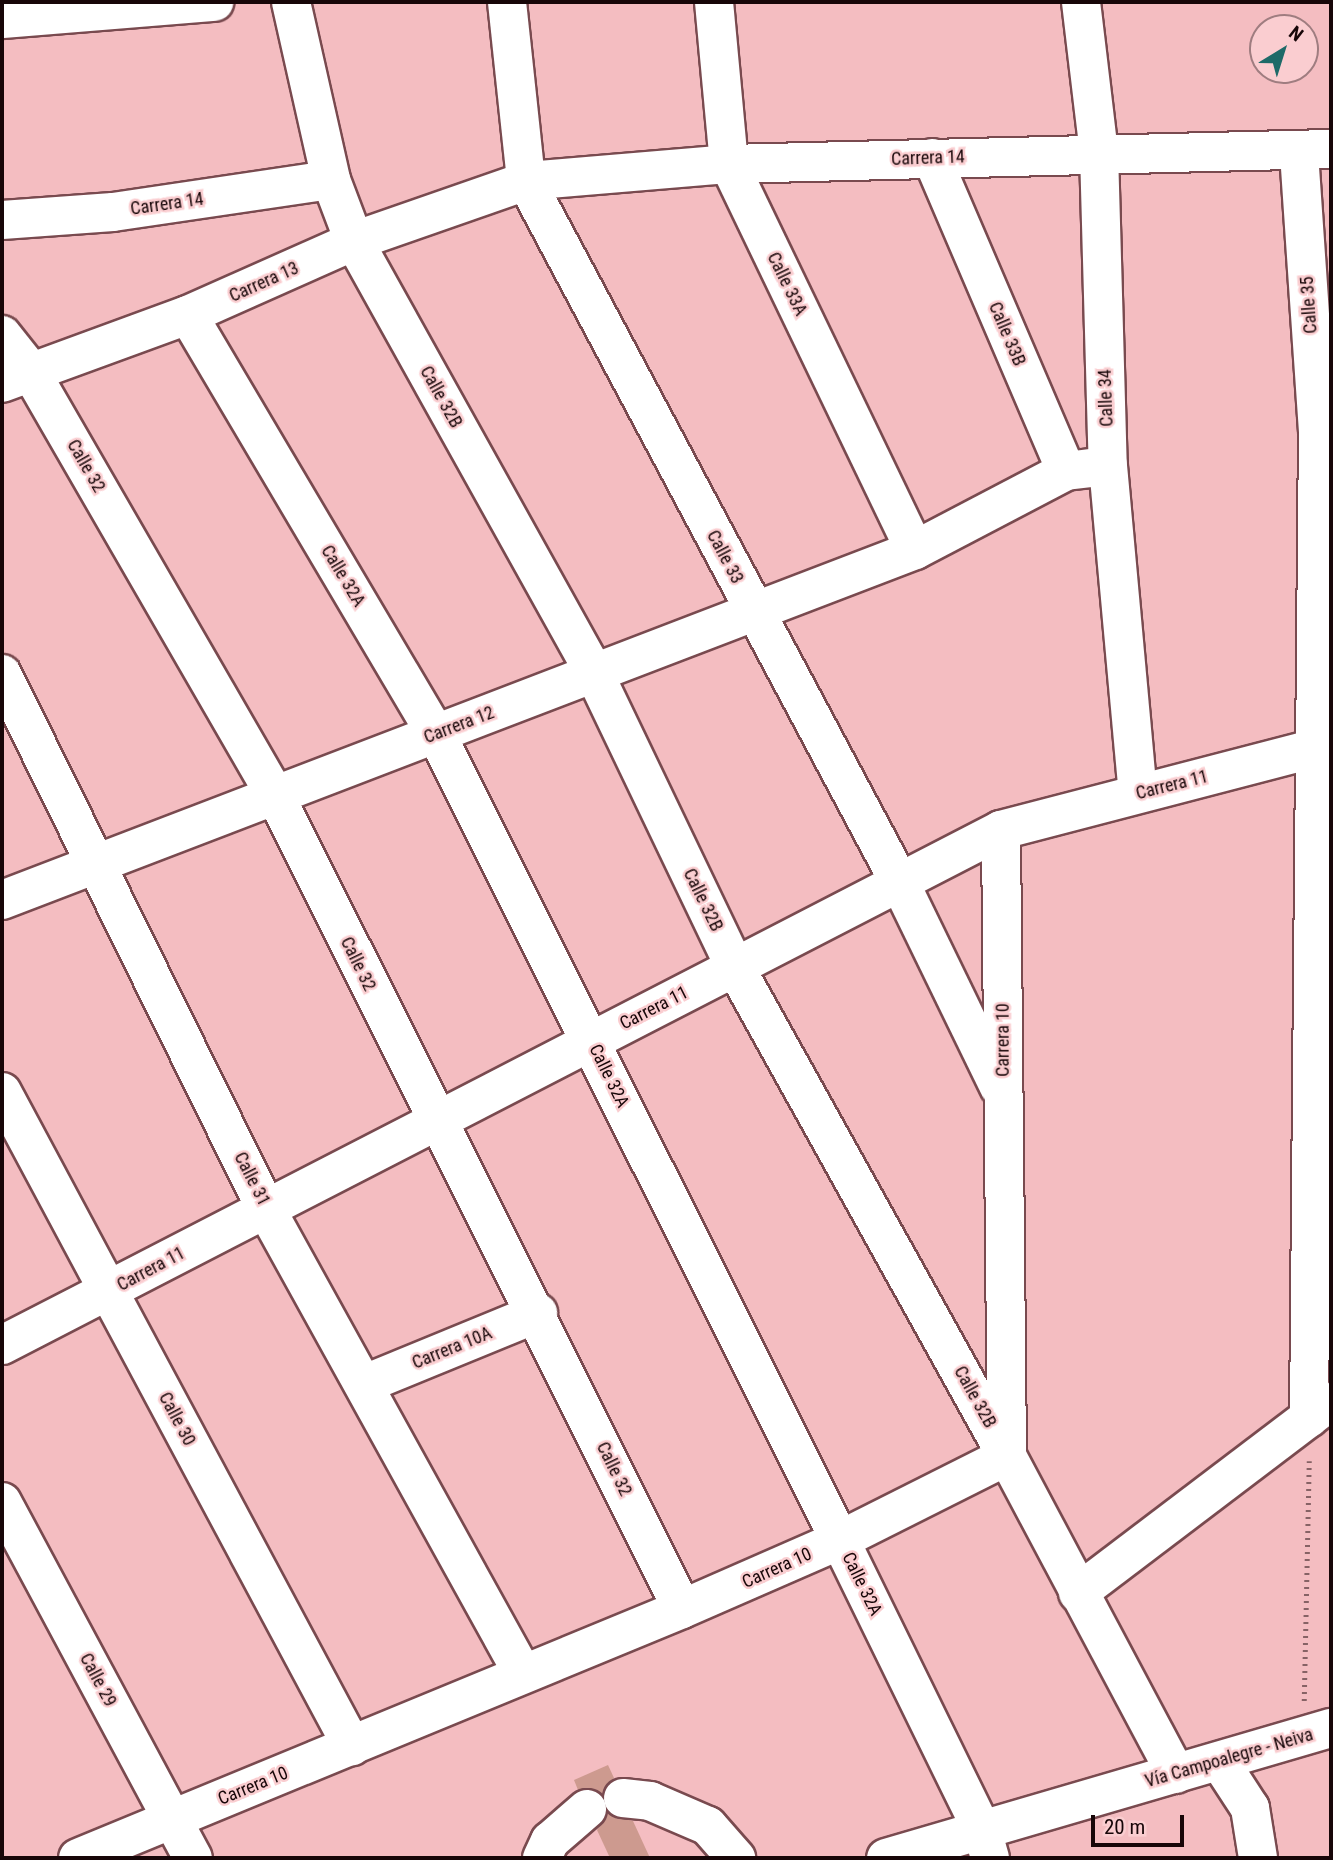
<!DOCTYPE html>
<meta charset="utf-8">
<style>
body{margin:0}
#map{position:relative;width:1333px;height:1860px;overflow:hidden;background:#f4bdc1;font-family:"Roboto Condensed",sans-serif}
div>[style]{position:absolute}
.building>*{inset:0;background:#cd9a8f}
.path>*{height:4.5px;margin-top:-2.25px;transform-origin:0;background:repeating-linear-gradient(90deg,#866265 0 2px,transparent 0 7px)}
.roads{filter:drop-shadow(2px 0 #794a4f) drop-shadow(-2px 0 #794a4f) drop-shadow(0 2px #794a4f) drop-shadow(0 -2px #794a4f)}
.minor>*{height:38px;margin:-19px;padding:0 19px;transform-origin:19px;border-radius:19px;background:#fff}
.highway>*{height:38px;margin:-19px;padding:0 19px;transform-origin:19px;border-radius:19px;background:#fff}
span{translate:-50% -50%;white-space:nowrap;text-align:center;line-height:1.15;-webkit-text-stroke:5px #facdd0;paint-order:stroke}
.street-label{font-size:18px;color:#170608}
.frame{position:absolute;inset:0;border:4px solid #170608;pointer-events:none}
.north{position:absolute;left:1249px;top:14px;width:70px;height:70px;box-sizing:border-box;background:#facdd0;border:2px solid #9f7d80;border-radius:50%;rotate:38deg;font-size:19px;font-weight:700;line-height:28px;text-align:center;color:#170608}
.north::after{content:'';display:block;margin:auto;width:24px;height:32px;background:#1e6a68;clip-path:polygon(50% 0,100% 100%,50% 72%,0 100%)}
.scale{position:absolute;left:1091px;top:1815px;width:93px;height:32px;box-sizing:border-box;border:4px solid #170608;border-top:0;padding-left:9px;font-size:21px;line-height:24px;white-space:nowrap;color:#170608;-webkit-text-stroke:5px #facdd0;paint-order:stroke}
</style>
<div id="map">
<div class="building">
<i style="clip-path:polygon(608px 1765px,614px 1778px,602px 1794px,578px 1790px,574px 1780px)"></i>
<i style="clip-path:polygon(608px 1813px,633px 1821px,650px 1858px,610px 1858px,597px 1830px)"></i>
</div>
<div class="path">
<i style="left:1304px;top:1701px;width:240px;rotate:-88.8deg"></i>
</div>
<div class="roads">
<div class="minor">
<i style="left:291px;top:2px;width:182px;rotate:77.3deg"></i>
<i style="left:331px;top:180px;width:65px;rotate:69.3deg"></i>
<i style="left:354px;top:241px;width:494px;rotate:60.9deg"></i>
<i style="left:594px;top:673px;width:326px;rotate:64.4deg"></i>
<i style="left:735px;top:967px;width:560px;rotate:60.92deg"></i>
<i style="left:1007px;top:1456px;width:360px;rotate:62deg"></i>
<i style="left:507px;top:2px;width:180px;rotate:83.9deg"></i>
<i style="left:526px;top:181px;width:795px;rotate:61.95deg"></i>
<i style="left:900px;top:883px;width:227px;rotate:64.1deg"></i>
<i style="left:714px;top:2px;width:163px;rotate:84.7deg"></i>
<i style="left:729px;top:164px;width:428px;rotate:64.3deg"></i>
<i style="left:1081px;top:2px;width:151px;rotate:83.2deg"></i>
<i style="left:1099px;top:152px;width:314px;rotate:88.4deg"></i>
<i style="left:1108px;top:466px;width:328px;rotate:84.8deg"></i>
<i style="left:2px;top:19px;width:213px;rotate:-4.6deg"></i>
<i style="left:1299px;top:153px;width:281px;rotate:86.1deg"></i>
<i style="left:1318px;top:433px;width:23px;rotate:56deg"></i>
<i style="left:932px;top:158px;width:340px;rotate:66.8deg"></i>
<i style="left:1066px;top:471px;width:24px;rotate:-7deg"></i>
<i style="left:2px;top:220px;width:111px;rotate:-4.1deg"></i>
<i style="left:113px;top:212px;width:220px;rotate:-8.4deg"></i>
<i style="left:188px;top:315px;width:487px;rotate:59.4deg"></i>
<i style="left:436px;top:734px;width:902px;rotate:63.38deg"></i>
<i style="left:840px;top:1540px;width:323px;rotate:63.9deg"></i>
<i style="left:982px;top:1830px;width:29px;rotate:74deg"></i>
<i style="left:2px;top:335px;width:43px;rotate:51.5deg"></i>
<i style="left:29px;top:369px;width:492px;rotate:60deg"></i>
<i style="left:275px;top:795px;width:910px;rotate:63.43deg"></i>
<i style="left:2px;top:383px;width:198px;rotate:-20.1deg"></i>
<i style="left:188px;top:315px;width:182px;rotate:-24deg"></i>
<i style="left:354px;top:241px;width:182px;rotate:-19.2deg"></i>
<i style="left:526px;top:181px;width:204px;rotate:-4.8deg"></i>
<i style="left:729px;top:164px;width:602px;rotate:-1.43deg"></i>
<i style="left:2px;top:674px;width:597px;rotate:63.74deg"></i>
<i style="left:266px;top:1209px;width:531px;rotate:61.07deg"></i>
<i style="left:2px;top:900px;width:978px;rotate:-20.97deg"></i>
<i style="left:915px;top:550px;width:170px;rotate:-27.6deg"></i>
<i style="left:2px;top:1092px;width:742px;rotate:61.85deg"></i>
<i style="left:2px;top:1345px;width:1124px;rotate:-27.27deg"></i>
<i style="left:1001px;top:830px;width:325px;rotate:-14.6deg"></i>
<i style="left:1316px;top:748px;width:19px;rotate:-39deg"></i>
<i style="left:367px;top:1383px;width:185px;rotate:-22.3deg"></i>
<i style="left:1309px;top:1418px;width:985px;rotate:-89.48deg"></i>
<i style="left:2px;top:1502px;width:404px;rotate:61.8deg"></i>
<i style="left:1078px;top:1593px;width:316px;rotate:-37.2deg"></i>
<i style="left:1220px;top:1762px;width:55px;rotate:56.9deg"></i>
<i style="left:1250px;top:1808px;width:51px;rotate:80.9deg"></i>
<i style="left:623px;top:1798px;width:27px;rotate:6deg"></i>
<i style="left:650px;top:1801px;width:63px;rotate:23.3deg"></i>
<i style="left:708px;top:1826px;width:43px;rotate:48.8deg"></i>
<i style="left:78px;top:1858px;width:653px;rotate:-22.4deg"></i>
<i style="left:682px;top:1609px;width:172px;rotate:-23.6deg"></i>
<i style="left:840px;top:1540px;width:187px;rotate:-26.7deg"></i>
<i style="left:1007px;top:1456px;width:626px;rotate:-90.55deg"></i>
<i style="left:542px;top:1858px;width:19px;rotate:-65deg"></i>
<i style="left:550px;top:1841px;width:49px;rotate:-40.9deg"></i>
</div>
<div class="highway">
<i style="left:886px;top:1858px;width:464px;rotate:-16.3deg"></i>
</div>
</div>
<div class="street-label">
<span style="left:928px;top:158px;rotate:-2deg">Carrera 14</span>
<span style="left:167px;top:204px;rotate:-8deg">Carrera 14</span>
<span style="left:264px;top:282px;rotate:-24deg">Carrera 13</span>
<span style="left:787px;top:284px;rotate:64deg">Calle 33A</span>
<span style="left:1309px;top:305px;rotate:-94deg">Calle 35</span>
<span style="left:1007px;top:334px;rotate:67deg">Calle 33B</span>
<span style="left:441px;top:397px;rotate:61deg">Calle 32B</span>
<span style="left:1106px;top:398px;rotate:-92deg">Calle 34</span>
<span style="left:86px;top:466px;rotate:60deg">Calle 32</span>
<span style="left:725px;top:557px;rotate:62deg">Calle 33</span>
<span style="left:343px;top:576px;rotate:59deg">Calle 32A</span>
<span style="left:459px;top:725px;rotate:-21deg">Carrera 12</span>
<span style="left:1172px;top:785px;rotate:-14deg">Carrera 11</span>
<span style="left:703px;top:900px;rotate:64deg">Calle 32B</span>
<span style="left:358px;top:964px;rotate:64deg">Calle 32</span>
<span style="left:654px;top:1008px;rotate:-27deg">Carrera 11</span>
<span style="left:1003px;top:1040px;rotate:-90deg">Carrera 10</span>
<span style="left:609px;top:1076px;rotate:64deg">Calle 32A</span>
<span style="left:252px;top:1179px;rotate:63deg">Calle 31</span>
<span style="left:151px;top:1269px;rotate:-28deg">Carrera 11</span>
<span style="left:452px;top:1348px;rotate:-22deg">Carrera 10A</span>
<span style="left:975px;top:1397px;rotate:61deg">Calle 32B</span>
<span style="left:177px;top:1419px;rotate:62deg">Calle 30</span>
<span style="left:614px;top:1469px;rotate:64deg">Calle 32</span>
<span style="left:777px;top:1568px;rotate:-24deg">Carrera 10</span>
<span style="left:862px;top:1584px;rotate:64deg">Calle 32A</span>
<span style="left:98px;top:1680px;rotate:62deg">Calle 29</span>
<span style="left:1229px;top:1758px;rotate:-16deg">Vía Campoalegre - Neiva</span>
<span style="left:253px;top:1786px;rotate:-22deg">Carrera 10</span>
</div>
<div class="frame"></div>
<div class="north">N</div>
<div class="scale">20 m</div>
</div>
